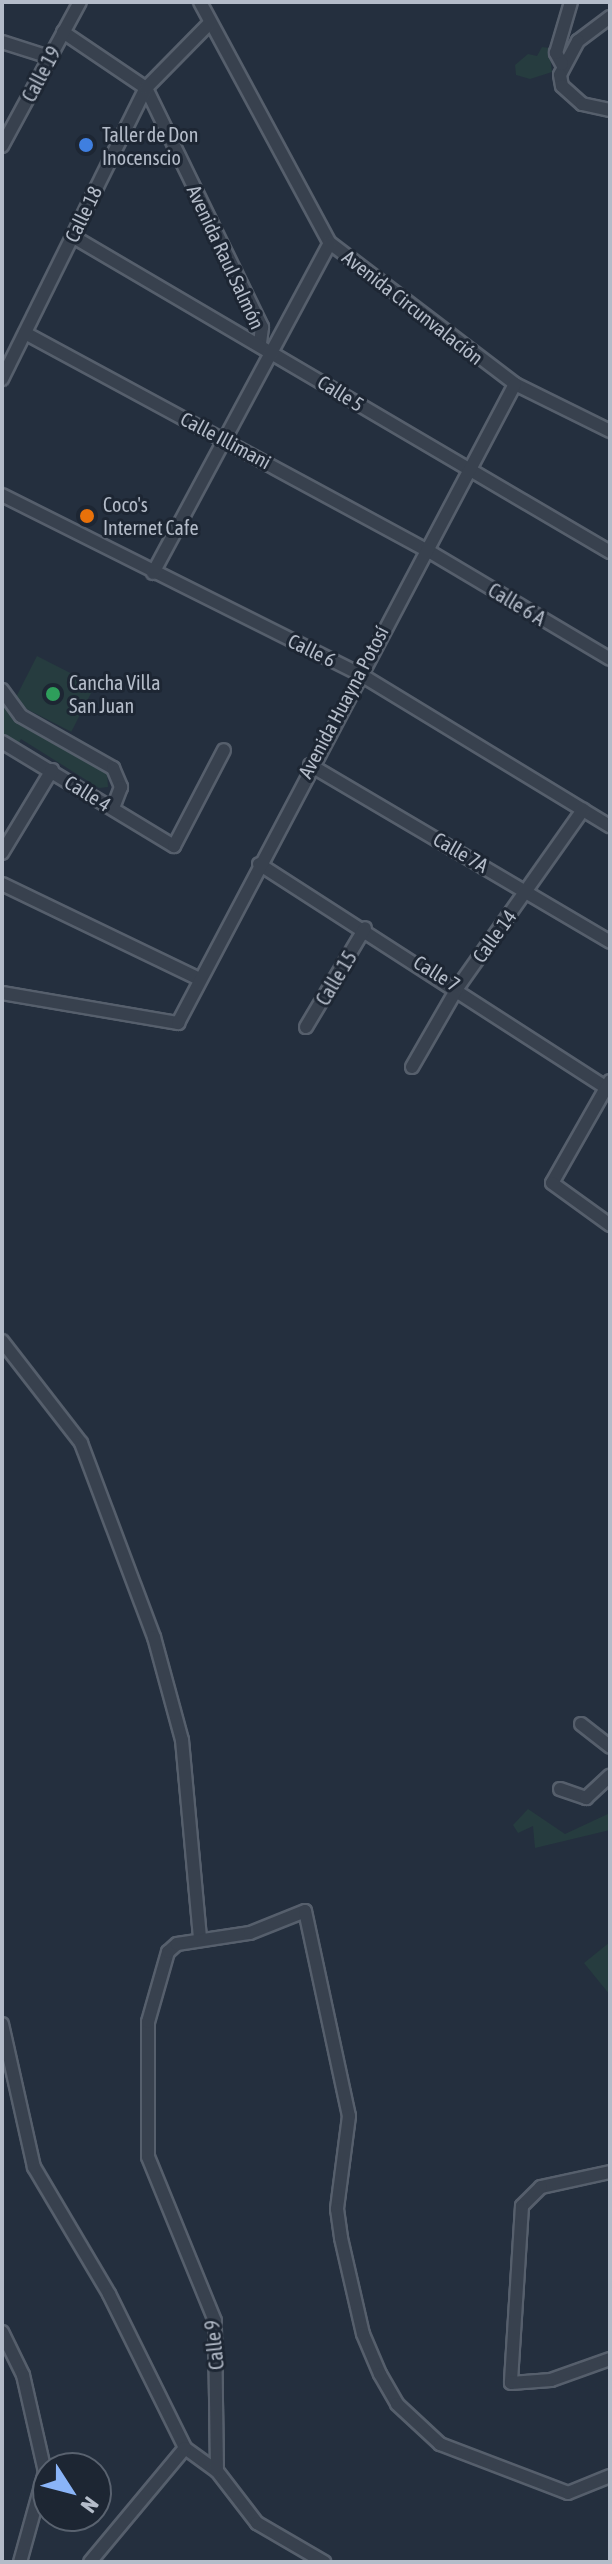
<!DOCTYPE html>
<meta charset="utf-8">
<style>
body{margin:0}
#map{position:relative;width:612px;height:2564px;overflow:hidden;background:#242f3e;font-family:"Asap Condensed",sans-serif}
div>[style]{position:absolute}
.green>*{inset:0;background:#263c3f;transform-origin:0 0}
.roads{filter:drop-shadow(2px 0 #565f6c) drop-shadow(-2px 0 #565f6c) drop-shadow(0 2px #565f6c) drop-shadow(0 -2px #565f6c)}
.minor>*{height:12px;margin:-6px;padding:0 6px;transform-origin:6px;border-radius:6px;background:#38414e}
.dots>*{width:22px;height:22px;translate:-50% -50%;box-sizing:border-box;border:4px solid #1d2633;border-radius:50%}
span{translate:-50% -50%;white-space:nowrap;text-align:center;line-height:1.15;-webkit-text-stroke:6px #1d2633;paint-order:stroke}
.street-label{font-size:20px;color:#b4bcc9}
.poi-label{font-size:20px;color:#b4bcc9}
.left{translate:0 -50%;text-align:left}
.frame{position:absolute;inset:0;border:4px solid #b4bcc9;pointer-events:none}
.north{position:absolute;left:32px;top:2452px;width:80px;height:80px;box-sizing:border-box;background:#1d2633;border:2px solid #59626f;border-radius:50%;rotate:126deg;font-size:22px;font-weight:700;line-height:32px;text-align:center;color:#b4bcc9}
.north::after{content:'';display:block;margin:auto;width:28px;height:36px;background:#8ab4f8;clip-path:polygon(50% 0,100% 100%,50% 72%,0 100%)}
</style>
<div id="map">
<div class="green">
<i style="clip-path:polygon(542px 47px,549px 48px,552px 72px,530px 79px,516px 75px,515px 65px,528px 54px,537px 56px)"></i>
<i style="left:37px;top:656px;width:65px;height:52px;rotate:27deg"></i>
<i style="clip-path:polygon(2px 701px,107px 773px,108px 787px,99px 788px,21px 739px,18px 744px,2px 735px)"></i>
<i style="clip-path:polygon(528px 1809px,565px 1834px,610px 1813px,610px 1830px,535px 1848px,533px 1826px,518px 1833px,513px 1825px)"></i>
<i style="clip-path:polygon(610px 1942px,610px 1995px,584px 1963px)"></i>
</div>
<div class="roads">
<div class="minor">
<i style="left:200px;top:2px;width:274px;rotate:61.7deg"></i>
<i style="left:330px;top:243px;width:233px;rotate:37.3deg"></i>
<i style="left:515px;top:384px;width:106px;rotate:26.3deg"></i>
<i style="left:610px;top:17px;width:40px;rotate:143deg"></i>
<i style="left:578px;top:41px;width:38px;rotate:118deg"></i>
<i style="left:560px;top:75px;width:11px;rotate:80deg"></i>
<i style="left:562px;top:86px;width:27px;rotate:42deg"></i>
<i style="left:582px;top:104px;width:29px;rotate:12deg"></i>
<i style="left:63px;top:32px;width:100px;rotate:34deg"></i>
<i style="left:146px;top:88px;width:266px;rotate:64.1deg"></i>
<i style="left:262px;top:327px;width:16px;rotate:97deg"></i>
<i style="left:2px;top:42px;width:49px;rotate:17.7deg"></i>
<i style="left:562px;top:64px;width:13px;rotate:-119deg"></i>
<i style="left:556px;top:53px;width:53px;rotate:-73.6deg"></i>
<i style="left:2px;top:146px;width:164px;rotate:-61.6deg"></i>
<i style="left:72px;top:236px;width:624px;rotate:30.43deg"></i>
<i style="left:25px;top:333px;width:455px;rotate:28.4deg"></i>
<i style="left:425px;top:549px;width:215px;rotate:30.7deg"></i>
<i style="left:2px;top:379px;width:325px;rotate:-63.7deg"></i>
<i style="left:146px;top:88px;width:90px;rotate:-45.5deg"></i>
<i style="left:2px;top:495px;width:398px;rotate:26.6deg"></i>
<i style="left:358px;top:673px;width:295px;rotate:31.3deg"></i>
<i style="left:153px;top:573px;width:374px;rotate:-61.8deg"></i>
<i style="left:2px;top:690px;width:32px;rotate:54deg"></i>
<i style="left:21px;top:716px;width:106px;rotate:29.5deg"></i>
<i style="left:113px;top:768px;width:21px;rotate:67deg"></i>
<i style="left:121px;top:787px;width:22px;rotate:111deg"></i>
<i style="left:2px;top:742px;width:201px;rotate:31.2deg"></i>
<i style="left:174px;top:846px;width:108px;rotate:-62.5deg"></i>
<i style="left:310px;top:765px;width:348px;rotate:30.5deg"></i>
<i style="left:2px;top:853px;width:97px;rotate:-58.9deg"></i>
<i style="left:259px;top:864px;width:417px;rotate:32.8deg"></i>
<i style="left:2px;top:884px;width:219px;rotate:25.7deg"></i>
<i style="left:2px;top:993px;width:179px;rotate:9.7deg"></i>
<i style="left:178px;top:1023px;width:722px;rotate:-62.19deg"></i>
<i style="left:306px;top:1027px;width:115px;rotate:-59.2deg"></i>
<i style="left:412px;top:1067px;width:92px;rotate:-60.1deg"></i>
<i style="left:458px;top:987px;width:217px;rotate:-54.8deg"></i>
<i style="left:610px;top:1081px;width:117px;rotate:119.6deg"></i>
<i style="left:552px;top:1183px;width:72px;rotate:35.9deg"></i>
<i style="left:2px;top:1341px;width:129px;rotate:52.2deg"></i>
<i style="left:81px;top:1443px;width:207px;rotate:69.4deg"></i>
<i style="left:154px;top:1637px;width:107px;rotate:74.8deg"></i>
<i style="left:182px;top:1740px;width:200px;rotate:84.8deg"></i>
<i style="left:581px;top:1724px;width:37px;rotate:38deg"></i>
<i style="left:560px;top:1789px;width:28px;rotate:19deg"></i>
<i style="left:586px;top:1798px;width:33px;rotate:-43deg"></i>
<i style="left:2px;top:2024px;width:147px;rotate:77.4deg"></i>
<i style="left:34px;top:2167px;width:147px;rotate:59.4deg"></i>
<i style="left:109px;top:2294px;width:172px;rotate:63.7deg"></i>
<i style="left:185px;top:2448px;width:39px;rotate:36deg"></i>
<i style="left:217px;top:2471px;width:66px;rotate:52.4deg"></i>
<i style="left:257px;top:2523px;width:78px;rotate:30.2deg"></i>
<i style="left:610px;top:2172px;width:71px;rotate:167.7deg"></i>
<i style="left:541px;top:2187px;width:27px;rotate:135deg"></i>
<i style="left:522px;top:2206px;width:177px;rotate:93.6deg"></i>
<i style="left:511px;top:2383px;width:40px;rotate:-4.3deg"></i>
<i style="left:551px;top:2380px;width:63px;rotate:-19.6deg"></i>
<i style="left:2px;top:2332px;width:48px;rotate:64deg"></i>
<i style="left:23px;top:2375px;width:99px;rotate:77.2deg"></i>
<i style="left:45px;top:2472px;width:93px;rotate:105.5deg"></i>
<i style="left:217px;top:2471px;width:150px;rotate:-90.8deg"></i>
<i style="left:215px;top:2321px;width:177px;rotate:-112.2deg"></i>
<i style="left:148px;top:2157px;width:135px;rotate:-90deg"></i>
<i style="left:148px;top:2022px;width:73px;rotate:-74.1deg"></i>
<i style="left:168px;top:1952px;width:12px;rotate:-42deg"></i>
<i style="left:177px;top:1944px;width:74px;rotate:-8.6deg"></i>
<i style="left:250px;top:1933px;width:59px;rotate:-21.8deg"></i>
<i style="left:305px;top:1911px;width:210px;rotate:77.9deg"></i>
<i style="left:349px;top:2116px;width:94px;rotate:97.4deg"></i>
<i style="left:337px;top:2209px;width:29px;rotate:82deg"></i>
<i style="left:341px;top:2238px;width:98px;rotate:77.1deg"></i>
<i style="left:363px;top:2334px;width:43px;rotate:67deg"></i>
<i style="left:380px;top:2374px;width:34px;rotate:60deg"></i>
<i style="left:397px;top:2404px;width:59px;rotate:42.9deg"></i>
<i style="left:440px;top:2444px;width:137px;rotate:20.9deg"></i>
<i style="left:568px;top:2493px;width:45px;rotate:-22deg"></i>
<i style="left:90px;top:2562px;width:148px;rotate:-50.2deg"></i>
</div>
</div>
<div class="dots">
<i style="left:86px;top:145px;background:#3f7fe0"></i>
<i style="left:87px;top:516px;background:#e8710a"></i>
<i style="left:53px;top:694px;background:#2e9e5b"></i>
</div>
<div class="street-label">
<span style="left:41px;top:74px;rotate:-62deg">Calle 19</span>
<span style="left:83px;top:214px;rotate:-64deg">Calle 18</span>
<span style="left:226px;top:257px;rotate:65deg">Avenida Raul Salmón</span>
<span style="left:413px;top:307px;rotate:38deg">Avenida Circunvalación</span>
<span style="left:341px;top:393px;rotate:32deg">Calle 5</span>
<span style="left:226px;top:440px;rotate:28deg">Calle Illimani</span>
<span style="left:517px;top:604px;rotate:31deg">Calle 6 A</span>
<span style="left:312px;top:650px;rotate:26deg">Calle 6</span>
<span style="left:343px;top:702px;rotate:-62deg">Avenida Huayna Potosí</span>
<span style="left:88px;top:793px;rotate:32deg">Calle 4</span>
<span style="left:461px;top:852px;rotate:30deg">Calle 7A</span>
<span style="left:494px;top:936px;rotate:-54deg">Calle 14</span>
<span style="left:437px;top:973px;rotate:32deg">Calle 7</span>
<span style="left:336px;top:978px;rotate:-59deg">Calle 15</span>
<span style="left:214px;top:2345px;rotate:-96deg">Calle 9</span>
</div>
<div class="poi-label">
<span class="left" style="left:102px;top:146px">Taller de Don<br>Inocenscio</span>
<span class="left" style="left:103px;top:516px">Coco's<br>Internet Cafe</span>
<span class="left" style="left:69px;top:694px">Cancha Villa<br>San Juan</span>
</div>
<div class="frame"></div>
<div class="north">N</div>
</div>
